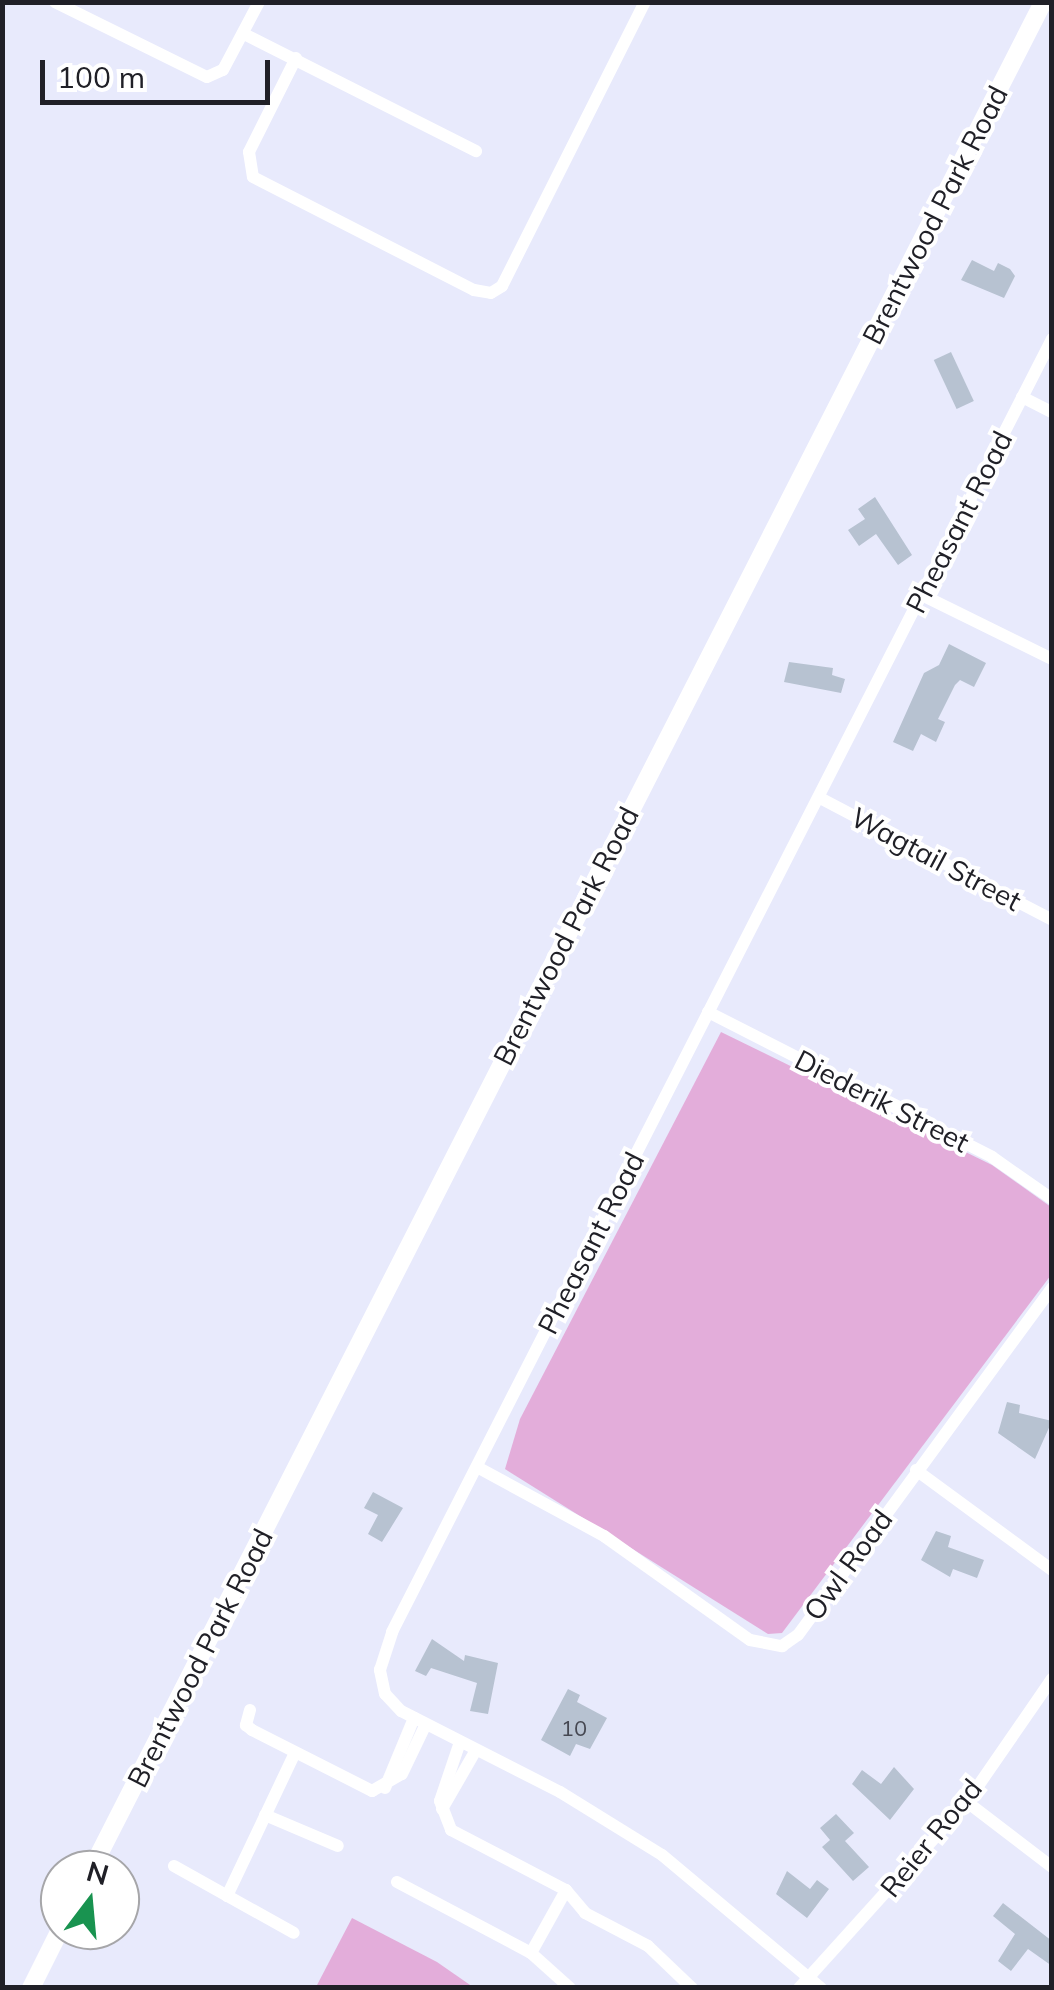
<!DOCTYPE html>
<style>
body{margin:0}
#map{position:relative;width:1054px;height:1990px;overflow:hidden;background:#e8eafc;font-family:Mulish,sans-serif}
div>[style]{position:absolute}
.green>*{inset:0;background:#e3adda}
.building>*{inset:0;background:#b7c2d1;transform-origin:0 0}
.street>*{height:12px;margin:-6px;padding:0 6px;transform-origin:6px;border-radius:6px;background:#fff}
.secondary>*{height:18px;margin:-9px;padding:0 9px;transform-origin:9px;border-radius:9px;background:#fff}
span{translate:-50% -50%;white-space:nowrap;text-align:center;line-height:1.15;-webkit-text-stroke:8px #fff;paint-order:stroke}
.number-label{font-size:22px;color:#464852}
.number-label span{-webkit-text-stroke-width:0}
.street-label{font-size:28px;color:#202027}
.frame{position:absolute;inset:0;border:5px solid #202027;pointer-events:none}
.north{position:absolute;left:40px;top:1850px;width:100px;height:100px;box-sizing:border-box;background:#fff;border:2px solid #a6a6a9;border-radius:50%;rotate:16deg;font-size:28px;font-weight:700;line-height:40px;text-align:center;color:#202027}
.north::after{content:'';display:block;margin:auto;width:35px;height:45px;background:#199350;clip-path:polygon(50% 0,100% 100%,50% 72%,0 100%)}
.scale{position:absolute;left:40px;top:60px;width:230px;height:45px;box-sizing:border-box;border:5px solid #202027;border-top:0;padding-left:12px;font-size:30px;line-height:35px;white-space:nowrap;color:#202027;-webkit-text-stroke:8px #fff;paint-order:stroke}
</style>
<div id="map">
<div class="green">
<i style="clip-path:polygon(721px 1032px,992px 1165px,1051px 1207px,1051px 1275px,782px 1633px,768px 1634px,505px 1469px,520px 1419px)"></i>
<i style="clip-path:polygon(352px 1918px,437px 1962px,473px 1987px,316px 1987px)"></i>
</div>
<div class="building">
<i style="clip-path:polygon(972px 260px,994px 271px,998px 263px,1010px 269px,1015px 276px,1004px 298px,961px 280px)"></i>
<i style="left:951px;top:352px;width:54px;height:19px;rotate:65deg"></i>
<i style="clip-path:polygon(875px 497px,912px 555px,898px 565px,876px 534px,859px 546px,848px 530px,865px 519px,858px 509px)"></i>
<i style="clip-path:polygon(949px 644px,986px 663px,974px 687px,960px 680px,955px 685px,938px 719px,945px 722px,936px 742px,921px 734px,913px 751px,893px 742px,924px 673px,939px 665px)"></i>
<i style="clip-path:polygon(789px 662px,833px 668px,832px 675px,845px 679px,841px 693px,784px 682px)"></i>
<i style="clip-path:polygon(1007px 1402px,1020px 1405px,1019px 1413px,1052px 1421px,1035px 1459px,998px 1433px)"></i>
<i style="clip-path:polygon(373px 1492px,403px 1508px,382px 1542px,368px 1534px,378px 1515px,364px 1508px)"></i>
<i style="clip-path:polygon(936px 1531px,951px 1536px,948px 1547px,984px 1560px,977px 1578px,953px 1569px,950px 1577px,921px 1560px)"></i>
<i style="clip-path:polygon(432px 1639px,464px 1661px,465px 1655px,498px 1663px,488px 1714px,470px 1711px,477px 1683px,431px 1668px,426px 1676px,415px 1671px)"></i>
<i style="clip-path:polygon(568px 1689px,580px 1695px,577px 1702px,607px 1718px,590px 1749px,576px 1744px,570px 1756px,541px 1740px)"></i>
<i style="clip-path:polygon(894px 1767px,914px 1789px,890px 1820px,852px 1784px,862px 1770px,881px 1784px)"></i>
<i style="clip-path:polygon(836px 1814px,854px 1833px,845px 1841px,869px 1867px,853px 1881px,822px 1847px,830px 1840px,820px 1828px)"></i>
<i style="clip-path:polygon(787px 1871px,810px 1889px,817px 1880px,829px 1889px,807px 1918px,776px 1894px)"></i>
<i style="clip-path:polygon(1003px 1903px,1052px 1941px,1052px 1966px,1028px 1949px,1011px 1971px,998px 1961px,1015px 1934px,993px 1916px)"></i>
</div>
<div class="street">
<i style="left:55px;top:2px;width:169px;rotate:26.3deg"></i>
<i style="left:207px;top:77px;width:17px;rotate:-24deg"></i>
<i style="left:223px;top:70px;width:77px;rotate:-62.1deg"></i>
<i style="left:244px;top:34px;width:260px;rotate:26.8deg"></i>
<i style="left:296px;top:58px;width:105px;rotate:116.6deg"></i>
<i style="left:249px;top:152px;width:25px;rotate:81deg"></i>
<i style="left:253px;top:177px;width:248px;rotate:27.1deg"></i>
<i style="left:474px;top:290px;width:17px;rotate:10deg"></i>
<i style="left:491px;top:293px;width:13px;rotate:-32deg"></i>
<i style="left:502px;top:286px;width:318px;rotate:-63.3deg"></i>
<i style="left:1022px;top:397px;width:34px;rotate:27deg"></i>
<i style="left:922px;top:595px;width:145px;rotate:26.2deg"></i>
<i style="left:820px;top:798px;width:262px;rotate:27.7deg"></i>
<i style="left:708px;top:1012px;width:319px;rotate:27deg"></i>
<i style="left:992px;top:1157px;width:73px;rotate:35deg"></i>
<i style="left:477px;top:1467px;width:145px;rotate:28.5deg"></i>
<i style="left:604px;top:1536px;width:179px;rotate:35.5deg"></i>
<i style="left:750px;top:1640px;width:33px;rotate:11deg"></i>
<i style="left:782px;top:1646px;width:19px;rotate:-35deg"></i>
<i style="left:798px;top:1635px;width:430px;rotate:-53.8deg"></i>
<i style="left:916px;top:1470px;width:169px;rotate:36.3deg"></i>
<i style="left:250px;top:1710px;width:16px;rotate:105deg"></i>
<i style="left:246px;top:1725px;width:8px;rotate:40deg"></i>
<i style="left:252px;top:1730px;width:135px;rotate:26.9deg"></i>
<i style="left:372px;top:1791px;width:34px;rotate:-30deg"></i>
<i style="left:402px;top:1774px;width:55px;rotate:-64.4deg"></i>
<i style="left:460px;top:1742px;width:62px;rotate:108.7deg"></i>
<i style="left:440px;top:1801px;width:31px;rotate:69deg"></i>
<i style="left:451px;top:1830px;width:130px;rotate:27.6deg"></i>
<i style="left:566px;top:1890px;width:30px;rotate:50deg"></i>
<i style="left:585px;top:1913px;width:71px;rotate:27.6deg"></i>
<i style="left:648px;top:1946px;width:61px;rotate:43.7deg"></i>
<i style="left:385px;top:1788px;width:76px;rotate:-67.5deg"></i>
<i style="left:967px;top:1802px;width:107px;rotate:37.4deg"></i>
<i style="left:442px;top:1809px;width:68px;rotate:-60deg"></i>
<i style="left:265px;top:1815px;width:79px;rotate:23deg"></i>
<i style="left:174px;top:1866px;width:137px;rotate:29.2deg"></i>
<i style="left:397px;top:1882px;width:152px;rotate:27.9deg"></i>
<i style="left:531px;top:1953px;width:72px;rotate:-60.9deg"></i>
<i style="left:227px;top:1896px;width:158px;rotate:-64.6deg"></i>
<i style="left:531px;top:1953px;width:52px;rotate:41.9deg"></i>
<i style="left:799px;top:1988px;width:251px;rotate:-47.9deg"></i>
<i style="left:967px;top:1802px;width:150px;rotate:-55.4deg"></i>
<i style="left:821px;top:1988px;width:207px;rotate:-140.1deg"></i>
<i style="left:662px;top:1855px;width:120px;rotate:-148.3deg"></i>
<i style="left:560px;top:1792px;width:178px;rotate:-153deg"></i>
<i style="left:401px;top:1711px;width:23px;rotate:-133deg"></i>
<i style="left:385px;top:1694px;width:25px;rotate:-102deg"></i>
<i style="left:380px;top:1670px;width:40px;rotate:-72deg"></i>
<i style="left:392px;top:1632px;width:1452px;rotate:-62.96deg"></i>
</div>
<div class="secondary">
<i style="left:91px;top:1870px;width:2097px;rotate:-62.99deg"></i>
<i style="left:31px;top:1988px;width:65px;rotate:-63.4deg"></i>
</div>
<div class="number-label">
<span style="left:574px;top:1729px">10</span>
</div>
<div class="street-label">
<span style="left:935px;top:215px;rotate:-63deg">Brentwood Park Road</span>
<span style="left:959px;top:522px;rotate:-63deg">Pheasant Road</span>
<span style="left:936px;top:859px;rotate:28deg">Wagtail Street</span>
<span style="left:566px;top:936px;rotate:-63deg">Brentwood Park Road</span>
<span style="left:882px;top:1101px;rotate:27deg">Diederik Street</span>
<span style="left:591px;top:1243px;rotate:-63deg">Pheasant Road</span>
<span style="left:848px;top:1565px;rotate:-54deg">Owl Road</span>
<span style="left:200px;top:1658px;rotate:-63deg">Brentwood Park Road</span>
<span style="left:931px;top:1838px;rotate:-51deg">Reier Road</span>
</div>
<div class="frame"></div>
<div class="north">N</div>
<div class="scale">100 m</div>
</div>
